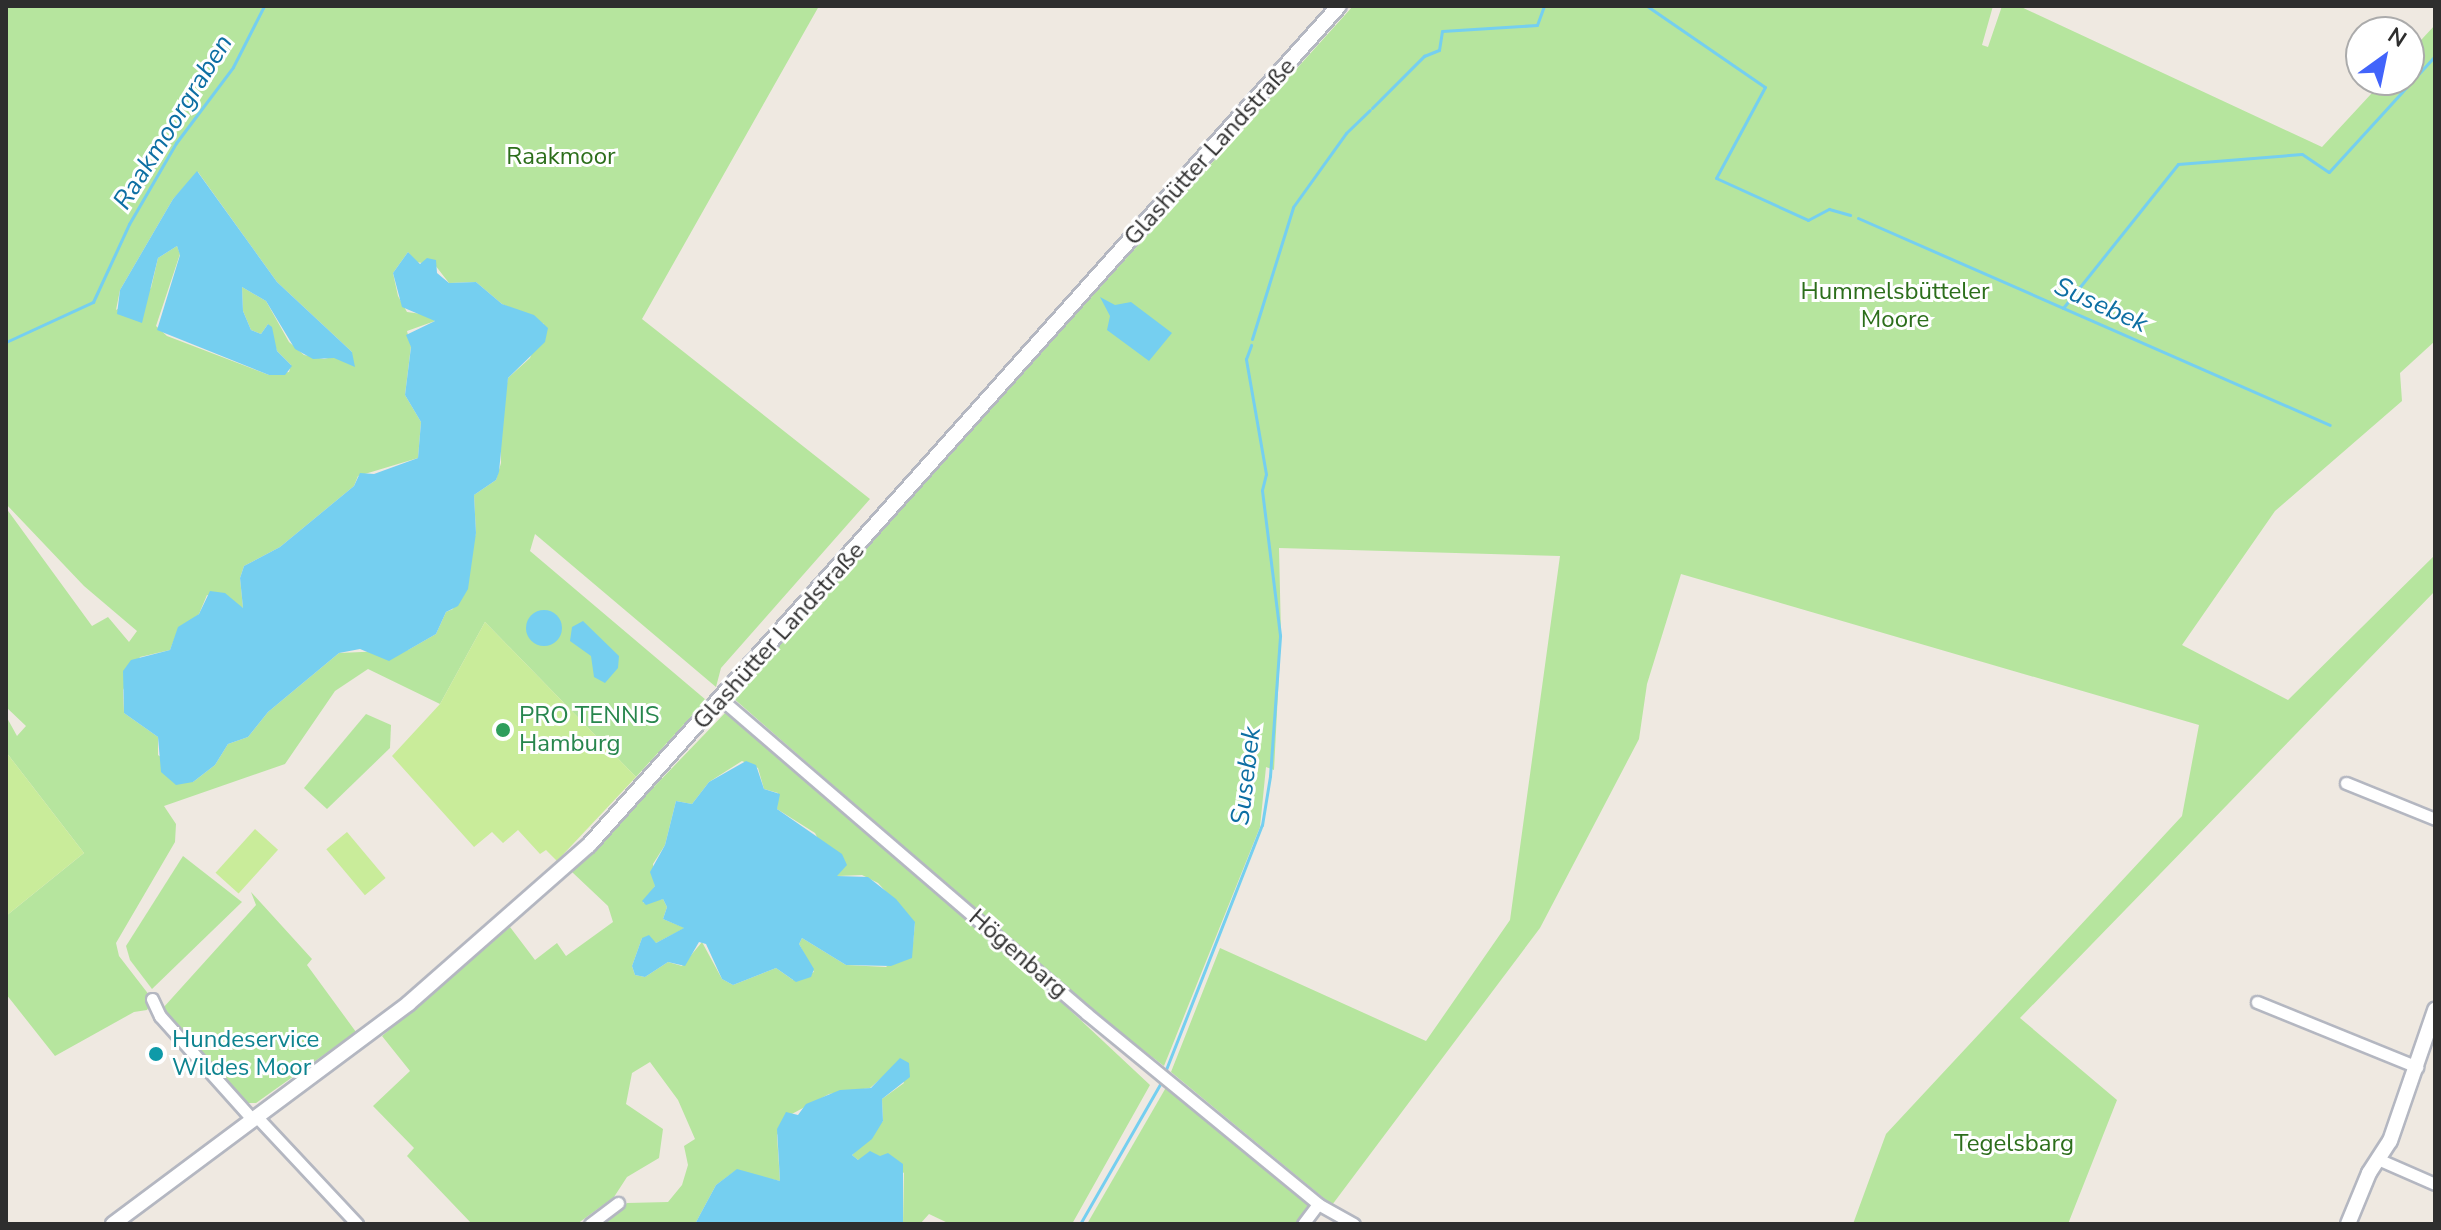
<!DOCTYPE html>
<meta charset="utf-8">
<style>
body{margin:0}
#map{position:relative;width:2441px;height:1230px;overflow:hidden;background:#efe9e1;font-family:"Nunito Sans",sans-serif}
div>[style]{position:absolute}
.green>*{inset:0;background:#b6e59e}
.pitch>*{inset:0;background:#c9ec9a;transform-origin:0 0}
.water>*{inset:0;background:#75cff0}
.round{border-radius:50%}
.stream>*{height:3px;margin:-1.5px;padding:0 1.5px;transform-origin:1.5px;border-radius:1.5px;background:#75cff0}
.roads{filter:drop-shadow(2px 0 #b4b7c1) drop-shadow(-2px 0 #b4b7c1) drop-shadow(0 2px #b4b7c1) drop-shadow(0 -2px #b4b7c1)}
.minor>*{height:11px;margin:-5.5px;padding:0 5.5px;transform-origin:5.5px;border-radius:5.5px;background:#fff}
.tertiary>*{height:14px;margin:-7px;padding:0 7px;transform-origin:7px;border-radius:7px;background:#fff}
.dots>*{width:22px;height:22px;translate:-50% -50%;box-sizing:border-box;border:4px solid #fff;border-radius:50%}
span{translate:-50% -50%;white-space:nowrap;text-align:center;line-height:1.15;-webkit-text-stroke:6px #fff;paint-order:stroke}
.street-label{font-size:24px;color:#2e2e2e}
.park-label{font-size:24px;color:#2c6e1b}
.leisure-label{font-size:24px;color:#27864d}
.left{translate:0 -50%;text-align:left}
.culture-label{font-size:24px;color:#0d838f}
.water-label{font-size:26px;color:#0d6fa3;font-style:italic}
.frame{position:absolute;inset:0;border:8px solid #2e2e2e;pointer-events:none}
.north{position:absolute;left:2345px;top:16px;width:80px;height:80px;box-sizing:border-box;background:#fff;border:2px solid #ababab;border-radius:50%;rotate:33deg;font-size:22px;font-weight:700;line-height:32px;text-align:center;color:#2e2e2e}
.north::after{content:'';display:block;margin:auto;width:28px;height:36px;background:#4264fb;clip-path:polygon(50% 0,100% 100%,50% 72%,0 100%)}
</style>
<div id="map">
<div class="green">
<i style="clip-path:polygon(evenodd,6px 6px,819px 6px,642px 319px,870px 499px,721px 668px,716px 687px,535px 534px,530px 551px,706px 700px,636px 777px,485px 622px,440px 704px,368px 669px,335px 691px,285px 764px,164px 806px,176px 824px,175px 842px,116px 943px,119px 956px,153px 1000px,147px 1010px,134px 1012px,55px 1056px,6px 994px,6px 916px,84px 853px,6px 752px,6px 716px,17px 736px,26px 726px,6px 707px,6px 508px,92px 626px,108px 617px,129px 642px,137px 631px,84px 586px,6px 504px,6px 6px,198px 172px,277px 282px,352px 352px,324px 359px,304px 355px,289px 342px,266px 301px,242px 287px,243px 311px,251px 330px,261px 334px,268px 324px,277px 351px,291px 365px,289px 372px,269px 375px,167px 336px,156px 326px,180px 254px,177px 246px,158px 258px,151px 288px,116px 310px,120px 290px,173px 199px,198px 172px,6px 6px,408px 252px,416px 262px,435px 265px,449px 283px,476px 282px,502px 304px,544px 324px,530px 358px,508px 378px,500px 420px,501px 463px,496px 480px,474px 495px,476px 533px,453px 609px,446px 612px,436px 634px,408px 650px,339px 653px,268px 712px,248px 737px,228px 744px,215px 765px,193px 782px,158px 755px,158px 737px,124px 713px,123px 690px,140px 657px,170px 650px,177px 632px,199px 614px,207px 595px,243px 608px,240px 578px,244px 566px,280px 547px,354px 486px,358px 476px,418px 458px,421px 422px,405px 395px,411px 346px,407px 331px,435px 321px,429px 315px,407px 312px,398px 296px,393px 273px,408px 252px)"></i>
<i style="clip-path:polygon(1353px 6px,1993px 6px,1982px 45px,1988px 47px,2002px 6px,2019px 6px,2322px 147px,2384px 80px,2409px 80px,2409px 53px,2435px 25px,2435px 341px,2400px 373px,2402px 401px,2275px 511px,2182px 645px,2288px 700px,2435px 555px,2435px 591px,2020px 1018px,2117px 1100px,2068px 1224px,1853px 1224px,1886px 1134px,2182px 816px,2199px 725px,1681px 574px,1647px 684px,1639px 739px,1540px 928px,1332px 1205px,1171px 1072px,1220px 948px,1426px 1041px,1510px 920px,1560px 556px,1279px 548px,1281px 635px,1274px 770px,1266px 767px,1260px 827px,1164px 1066px,1090px 1010px,732px 697px)"></i>
<i style="clip-path:polygon(evenodd,725px 713px,1041px 983px,1150px 1085px,1072px 1224px,950px 1224px,929px 1214px,920px 1224px,903px 1224px,904px 1173px,877px 1155px,858px 1160px,852px 1155px,883px 1121px,882px 1099px,904px 1083px,895px 1066px,870px 1088px,829px 1094px,790px 1115px,777px 1135px,780px 1181px,735px 1171px,716px 1185px,695px 1224px,601px 1224px,627px 1203px,668px 1202px,682px 1185px,688px 1165px,684px 1146px,695px 1139px,678px 1100px,650px 1062px,632px 1073px,626px 1104px,663px 1129px,659px 1158px,627px 1177px,614px 1197px,577px 1224px,472px 1224px,407px 1156px,414px 1148px,373px 1106px,410px 1071px,382px 1036px,510px 927px,535px 960px,557px 943px,566px 956px,613px 922px,608px 906px,572px 872px,725px 713px,742px 761px,758px 768px,764px 789px,778px 793px,777px 809px,815px 833px,837px 876px,862px 875px,878px 883px,915px 923px,913px 943px,886px 967px,846px 965px,802px 938px,799px 944px,814px 972px,793px 980px,776px 968px,733px 985px,722px 979px,702px 942px,682px 966px,668px 962px,645px 977px,635px 975px,632px 966px,642px 938px,656px 943px,685px 928px,663px 919px,667px 907px,663px 899px,643px 903px,655px 886px,653px 864px,665px 845px,676px 801px,692px 804px,709px 782px,742px 761px)"></i>
<i style="clip-path:polygon(366px 714px,391px 725px,390px 748px,327px 809px,304px 788px)"></i>
<i style="clip-path:polygon(183px 856px,242px 902px,152px 989px,130px 960px,126px 946px)"></i>
<i style="clip-path:polygon(251px 892px,312px 959px,307px 965px,356px 1032px,256px 1103px,245px 1103px,163px 1008px,256px 905px)"></i>
<i style="clip-path:polygon(1168px 1084px,1312px 1206px,1299px 1224px,1087px 1224px)"></i>
</div>
<div class="pitch">
<i style="clip-path:polygon(485px 622px,636px 777px,557px 861px,546px 850px,540px 854px,518px 830px,503px 843px,492px 832px,474px 847px,392px 756px,440px 704px)"></i>
<i style="clip-path:polygon(6px 752px,84px 853px,6px 916px)"></i>
<i style="left:255px;top:829px;width:31px;height:59px;rotate:42deg"></i>
<i style="left:347px;top:832px;width:60px;height:27px;rotate:50deg"></i>
</div>
<div class="water">
<i style="clip-path:polygon(197px 171px,277px 282px,352px 352px,355px 367px,334px 358px,313px 359px,295px 349px,266px 301px,242px 287px,243px 311px,251px 330px,261px 334px,268px 324px,272px 327px,277px 351px,292px 366px,285px 375px,269px 375px,157px 330px,180px 255px,177px 246px,158px 258px,142px 323px,117px 314px,120px 290px,173px 199px)"></i>
<i style="clip-path:polygon(408px 252px,420px 264px,427px 258px,436px 260px,437px 273px,449px 283px,476px 282px,502px 304px,534px 315px,548px 328px,545px 342px,508px 378px,499px 472px,496px 480px,474px 495px,476px 533px,468px 589px,458px 606px,446px 612px,436px 634px,389px 661px,360px 649px,339px 653px,268px 712px,248px 737px,228px 744px,215px 765px,193px 782px,176px 785px,161px 772px,158px 737px,124px 713px,123px 671px,131px 660px,170px 650px,178px 627px,199px 614px,210px 591px,225px 593px,243px 608px,240px 578px,244px 566px,280px 547px,354px 486px,360px 473px,374px 474px,418px 458px,421px 422px,405px 395px,411px 347px,406px 335px,435px 321px,402px 307px,393px 273px)"></i>
<i style="clip-path:polygon(1100px 297px,1115px 305px,1131px 302px,1172px 333px,1149px 361px,1107px 330px,1110px 316px)"></i>
<i class="round" style="left:526px;top:610px;width:36px;height:36px"></i>
<i style="clip-path:polygon(583px 621px,619px 656px,618px 668px,605px 683px,594px 677px,591px 656px,570px 641px,572px 627px)"></i>
<i style="clip-path:polygon(746px 761px,756px 765px,764px 789px,780px 794px,777px 809px,842px 854px,847px 865px,837px 876px,868px 877px,896px 899px,915px 922px,912px 958px,891px 966px,846px 965px,802px 938px,799px 944px,814px 969px,811px 977px,796px 982px,776px 968px,733px 985px,722px 979px,706px 944px,699px 942px,685px 966px,668px 962px,645px 977px,635px 975px,632px 966px,642px 938px,649px 935px,656px 943px,684px 928px,663px 919px,667px 907px,663px 899px,646px 905px,642px 901px,655px 886px,650px 872px,665px 845px,676px 801px,692px 804px,709px 782px)"></i>
<i style="clip-path:polygon(900px 1058px,909px 1063px,910px 1077px,882px 1099px,883px 1121px,872px 1139px,852px 1155px,858px 1160px,870px 1151px,880px 1156px,888px 1153px,903px 1164px,903px 1224px,695px 1224px,716px 1185px,737px 1169px,780px 1181px,777px 1129px,786px 1112px,798px 1115px,806px 1104px,840px 1090px,871px 1088px)"></i>
</div>
<div class="stream">
<i style="left:1647px;top:6px;width:143px;rotate:34.5deg"></i>
<i style="left:1765px;top:87px;width:103px;rotate:118.3deg"></i>
<i style="left:1716px;top:178px;width:101px;rotate:24.5deg"></i>
<i style="left:1808px;top:220px;width:24px;rotate:-28deg"></i>
<i style="left:1829px;top:209px;width:22px;rotate:16deg"></i>
<i style="left:1372px;top:108px;width:74px;rotate:-45deg"></i>
<i style="left:1424px;top:56px;width:16px;rotate:-22deg"></i>
<i style="left:1439px;top:50px;width:19px;rotate:-81deg"></i>
<i style="left:1442px;top:31px;width:95px;rotate:-3.6deg"></i>
<i style="left:1537px;top:25px;width:20px;rotate:-70deg"></i>
<i style="left:1858px;top:218px;width:515px;rotate:23.68deg"></i>
<i style="left:2063px;top:308px;width:184px;rotate:-51.4deg"></i>
<i style="left:2178px;top:164px;width:124px;rotate:-4.6deg"></i>
<i style="left:2302px;top:154px;width:32px;rotate:34deg"></i>
<i style="left:2329px;top:172px;width:157px;rotate:-47.6deg"></i>
<i style="left:1252px;top:339px;width:138px;rotate:-72.7deg"></i>
<i style="left:1293px;top:207px;width:91px;rotate:-54.4deg"></i>
<i style="left:1346px;top:133px;width:33px;rotate:-44deg"></i>
<i style="left:6px;top:342px;width:96px;rotate:-24.7deg"></i>
<i style="left:93px;top:302px;width:86px;rotate:-65.2deg"></i>
<i style="left:129px;top:224px;width:94px;rotate:-59.9deg"></i>
<i style="left:176px;top:143px;width:95px;rotate:-53.1deg"></i>
<i style="left:233px;top:67px;width:68px;rotate:-63.1deg"></i>
<i style="left:1165px;top:1072px;width:265px;rotate:-68.6deg"></i>
<i style="left:1262px;top:825px;width:50px;rotate:-80.7deg"></i>
<i style="left:1270px;top:776px;width:141px;rotate:-85.9deg"></i>
<i style="left:1280px;top:635px;width:146px;rotate:-97.1deg"></i>
<i style="left:1262px;top:490px;width:16px;rotate:-76deg"></i>
<i style="left:1266px;top:474px;width:117px;rotate:-99.9deg"></i>
<i style="left:1246px;top:359px;width:15px;rotate:-70deg"></i>
<i style="left:1080px;top:1224px;width:167px;rotate:-60.2deg"></i>
</div>
<div class="roads">
<div class="minor">
<i style="left:722px;top:700px;width:481px;rotate:40.7deg"></i>
<i style="left:1087px;top:1014px;width:299px;rotate:39.4deg"></i>
<i style="left:1318px;top:1204px;width:41px;rotate:29.1deg"></i>
<i style="left:2346px;top:783px;width:96px;rotate:22deg"></i>
<i style="left:152px;top:999px;width:19px;rotate:65deg"></i>
<i style="left:160px;top:1016px;width:138px;rotate:48.2deg"></i>
<i style="left:2257px;top:1002px;width:173px;rotate:22.1deg"></i>
<i style="left:256px;top:1116px;width:148px;rotate:46.9deg"></i>
<i style="left:2380px;top:1160px;width:60px;rotate:23.6deg"></i>
<i style="left:590px;top:1224px;width:35px;rotate:-37deg"></i>
<i style="left:1303px;top:1224px;width:25px;rotate:-53deg"></i>
</div>
<div class="tertiary">
<i style="left:113px;top:1224px;width:369px;rotate:-36.7deg"></i>
<i style="left:409px;top:1003px;width:240px;rotate:-41.3deg"></i>
<i style="left:589px;top:845px;width:1125px;rotate:-48.21deg"></i>
<i style="left:2348px;top:1224px;width:55px;rotate:-67.6deg"></i>
<i style="left:2369px;top:1173px;width:38px;rotate:-57deg"></i>
<i style="left:2390px;top:1141px;width:139px;rotate:-71deg"></i>
</div>
</div>
<div class="dots">
<i style="left:503px;top:730px;background:#2e9e5b"></i>
<i style="left:156px;top:1054px;background:#0f9aa8"></i>
</div>
<div class="street-label">
<span style="left:1210px;top:152px;rotate:-48deg">Glashütter Landstraße</span>
<span style="left:779px;top:636px;rotate:-48deg">Glashütter Landstraße</span>
<span style="left:1018px;top:954px;rotate:41deg">Högenbarg</span>
</div>
<div class="park-label">
<span style="left:561px;top:157px">Raakmoor</span>
<span style="left:1895px;top:306px">Hummelsbütteler<br>Moore</span>
<span style="left:2014px;top:1144px">Tegelsbarg</span>
</div>
<div class="leisure-label">
<span class="left" style="left:519px;top:730px">PRO TENNIS<br>Hamburg</span>
</div>
<div class="culture-label">
<span class="left" style="left:172px;top:1054px">Hundeservice<br>Wildes Moor</span>
</div>
<div class="water-label">
<span style="left:173px;top:122px;rotate:-58deg">Raakmoorgraben</span>
<span style="left:2101px;top:305px;rotate:24deg">Susebek</span>
<span style="left:1246px;top:776px;rotate:-83deg">Susebek</span>
</div>
<div class="frame"></div>
<div class="north">N</div>
</div>
